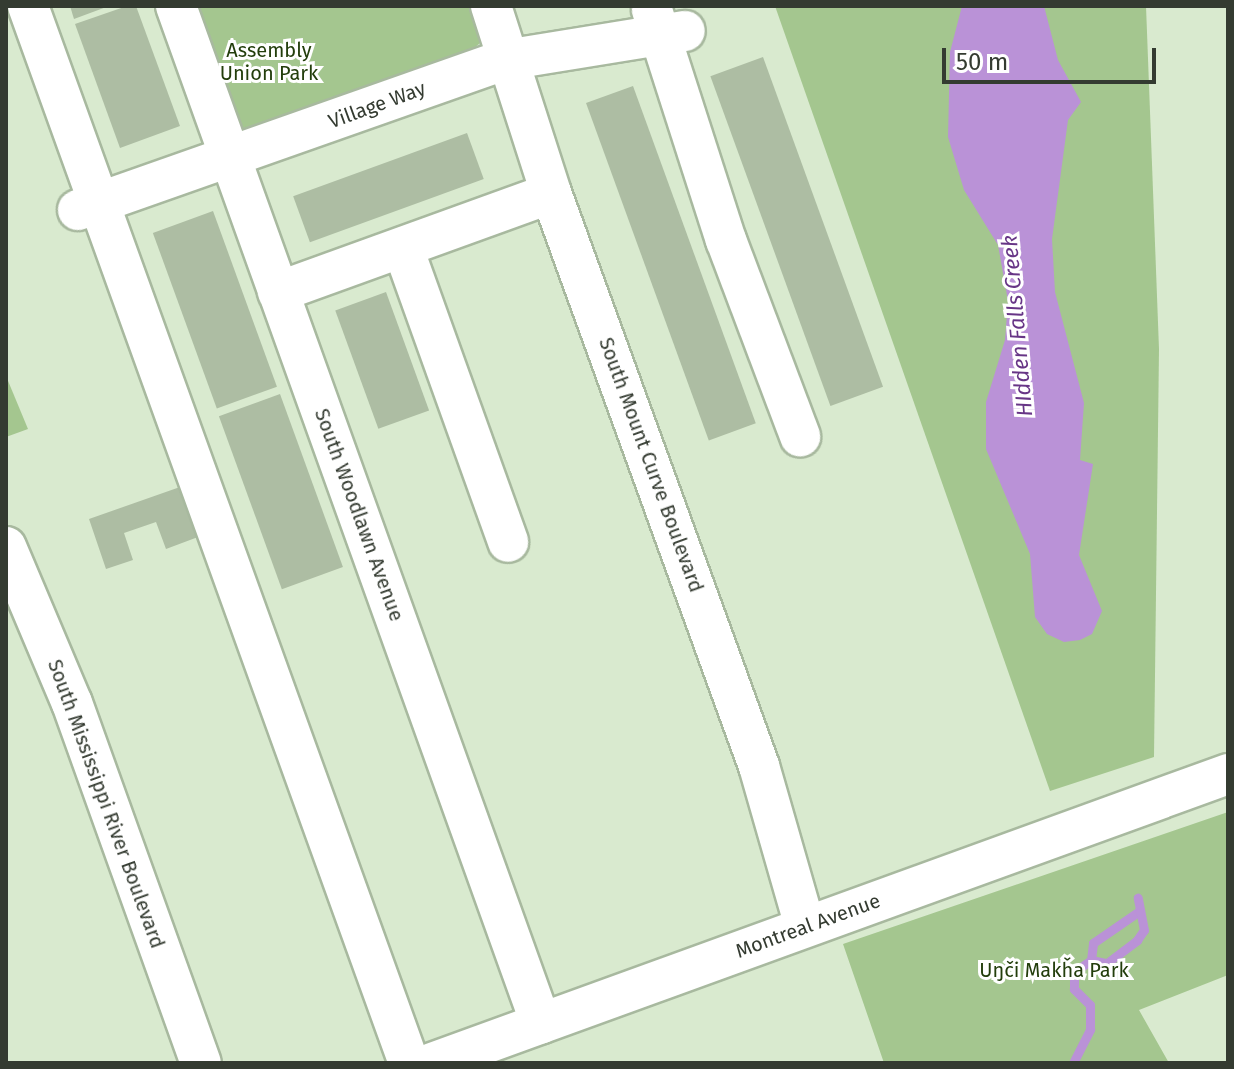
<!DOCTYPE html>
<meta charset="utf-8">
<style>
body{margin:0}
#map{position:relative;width:1234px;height:1069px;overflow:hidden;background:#d9eacf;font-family:"Fira Sans",sans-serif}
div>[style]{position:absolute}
.green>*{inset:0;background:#a4c68f}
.water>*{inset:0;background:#ba92d7}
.stream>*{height:9px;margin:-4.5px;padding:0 4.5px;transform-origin:4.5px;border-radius:4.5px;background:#ba92d7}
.building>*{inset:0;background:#adbda3;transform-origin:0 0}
.roads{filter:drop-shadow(2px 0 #a8b99f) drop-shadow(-2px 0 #a8b99f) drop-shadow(0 2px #a8b99f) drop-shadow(0 -2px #a8b99f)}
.minor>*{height:40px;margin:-20px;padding:0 20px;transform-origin:20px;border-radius:20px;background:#fff}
span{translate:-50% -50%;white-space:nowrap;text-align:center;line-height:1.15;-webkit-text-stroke:6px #fff;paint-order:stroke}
.park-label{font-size:20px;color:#233e0c}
.street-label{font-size:20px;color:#343b31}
.water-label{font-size:22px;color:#673586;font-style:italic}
.frame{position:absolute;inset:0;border:8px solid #343b31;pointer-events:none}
.scale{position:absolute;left:942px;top:48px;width:214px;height:36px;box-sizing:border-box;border:4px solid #343b31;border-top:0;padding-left:10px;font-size:24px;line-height:28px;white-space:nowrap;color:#343b31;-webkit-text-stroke:6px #fff;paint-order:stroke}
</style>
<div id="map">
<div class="green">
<i style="clip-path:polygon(189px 6px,473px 6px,480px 43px,471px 51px,240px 131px)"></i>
<i style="clip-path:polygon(775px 6px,1146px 6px,1159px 349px,1154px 757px,1050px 791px)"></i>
<i style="clip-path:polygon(6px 376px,28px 429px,6px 437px)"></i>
<i style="clip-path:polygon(1228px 812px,1228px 975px,1139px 1010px,1169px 1063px,884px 1063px,843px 944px)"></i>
</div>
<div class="water">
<i style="clip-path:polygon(962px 6px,1044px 6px,1058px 60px,1081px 102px,1068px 120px,1052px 239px,1055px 292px,1084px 403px,1080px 460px,1093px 464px,1079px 555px,1102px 611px,1092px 634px,1080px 640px,1064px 642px,1047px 634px,1035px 617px,1030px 554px,986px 449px,986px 402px,1005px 340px,1008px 301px,998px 245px,964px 190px,948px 137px,950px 52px)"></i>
</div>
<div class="stream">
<i style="left:1091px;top:960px;width:17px;rotate:-83deg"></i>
<i style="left:1093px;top:943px;width:55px;rotate:-34.6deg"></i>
<i style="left:1073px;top:1063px;width:38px;rotate:-63deg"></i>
<i style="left:1090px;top:1029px;width:24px;rotate:-90deg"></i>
<i style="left:1090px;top:1005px;width:23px;rotate:-135deg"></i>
<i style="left:1074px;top:989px;width:17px;rotate:-90deg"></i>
<i style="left:1074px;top:972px;width:21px;rotate:-35deg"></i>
<i style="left:1091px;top:960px;width:16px;rotate:11deg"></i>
<i style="left:1107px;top:963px;width:38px;rotate:-37deg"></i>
<i style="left:1137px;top:940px;width:12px;rotate:-55deg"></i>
<i style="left:1144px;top:930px;width:33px;rotate:-101deg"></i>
</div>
<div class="building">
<i style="clip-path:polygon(70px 6px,109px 6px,74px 19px)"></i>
<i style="clip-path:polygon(127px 6px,136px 6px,180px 126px,120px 148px,75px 24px)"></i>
<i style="left:763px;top:57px;width:351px;height:56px;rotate:70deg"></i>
<i style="left:633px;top:86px;width:359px;height:50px;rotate:70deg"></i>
<i style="left:467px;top:133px;width:49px;height:185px;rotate:70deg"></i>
<i style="left:213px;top:211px;width:187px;height:64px;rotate:70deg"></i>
<i style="left:386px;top:292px;width:126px;height:54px;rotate:70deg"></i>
<i style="left:280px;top:394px;width:184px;height:65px;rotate:70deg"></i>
<i style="clip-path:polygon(180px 487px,198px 537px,166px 549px,156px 522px,124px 533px,133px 560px,106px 569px,89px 519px)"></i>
</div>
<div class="roads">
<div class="minor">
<i style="left:28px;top:6px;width:1124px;rotate:70.18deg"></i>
<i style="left:176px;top:6px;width:1081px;rotate:70.27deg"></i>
<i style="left:491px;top:6px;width:196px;rotate:72.2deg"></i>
<i style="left:551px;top:193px;width:610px;rotate:70.05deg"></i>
<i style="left:759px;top:766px;width:166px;rotate:74deg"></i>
<i style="left:652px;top:10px;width:242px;rotate:72.2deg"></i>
<i style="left:726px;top:240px;width:210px;rotate:69.3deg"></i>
<i style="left:78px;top:210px;width:453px;rotate:-19.4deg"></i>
<i style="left:505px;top:60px;width:182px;rotate:-9.2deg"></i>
<i style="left:403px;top:248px;width:312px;rotate:70.3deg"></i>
<i style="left:278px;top:292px;width:290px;rotate:-19.9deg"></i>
<i style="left:6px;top:547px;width:169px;rotate:67.1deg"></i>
<i style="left:72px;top:703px;width:382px;rotate:70.3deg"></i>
<i style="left:432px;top:1063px;width:847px;rotate:-19.95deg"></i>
</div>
</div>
<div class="park-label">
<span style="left:269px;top:62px">Assembly<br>Union Park</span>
<span style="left:1054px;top:970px">Uŋči Makȟa Park</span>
</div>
<div class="street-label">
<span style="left:377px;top:105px;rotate:-20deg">Village Way</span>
<span style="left:651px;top:465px;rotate:70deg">South Mount Curve Boulevard</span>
<span style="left:359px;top:515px;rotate:70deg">South Woodlawn Avenue</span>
<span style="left:106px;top:804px;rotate:70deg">South Mississippi River Boulevard</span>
<span style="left:808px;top:926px;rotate:-20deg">Montreal Avenue</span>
</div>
<div class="water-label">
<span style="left:1017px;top:326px;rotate:-95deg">HIdden Falls Creek</span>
</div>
<div class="frame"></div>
<div class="scale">50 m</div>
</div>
